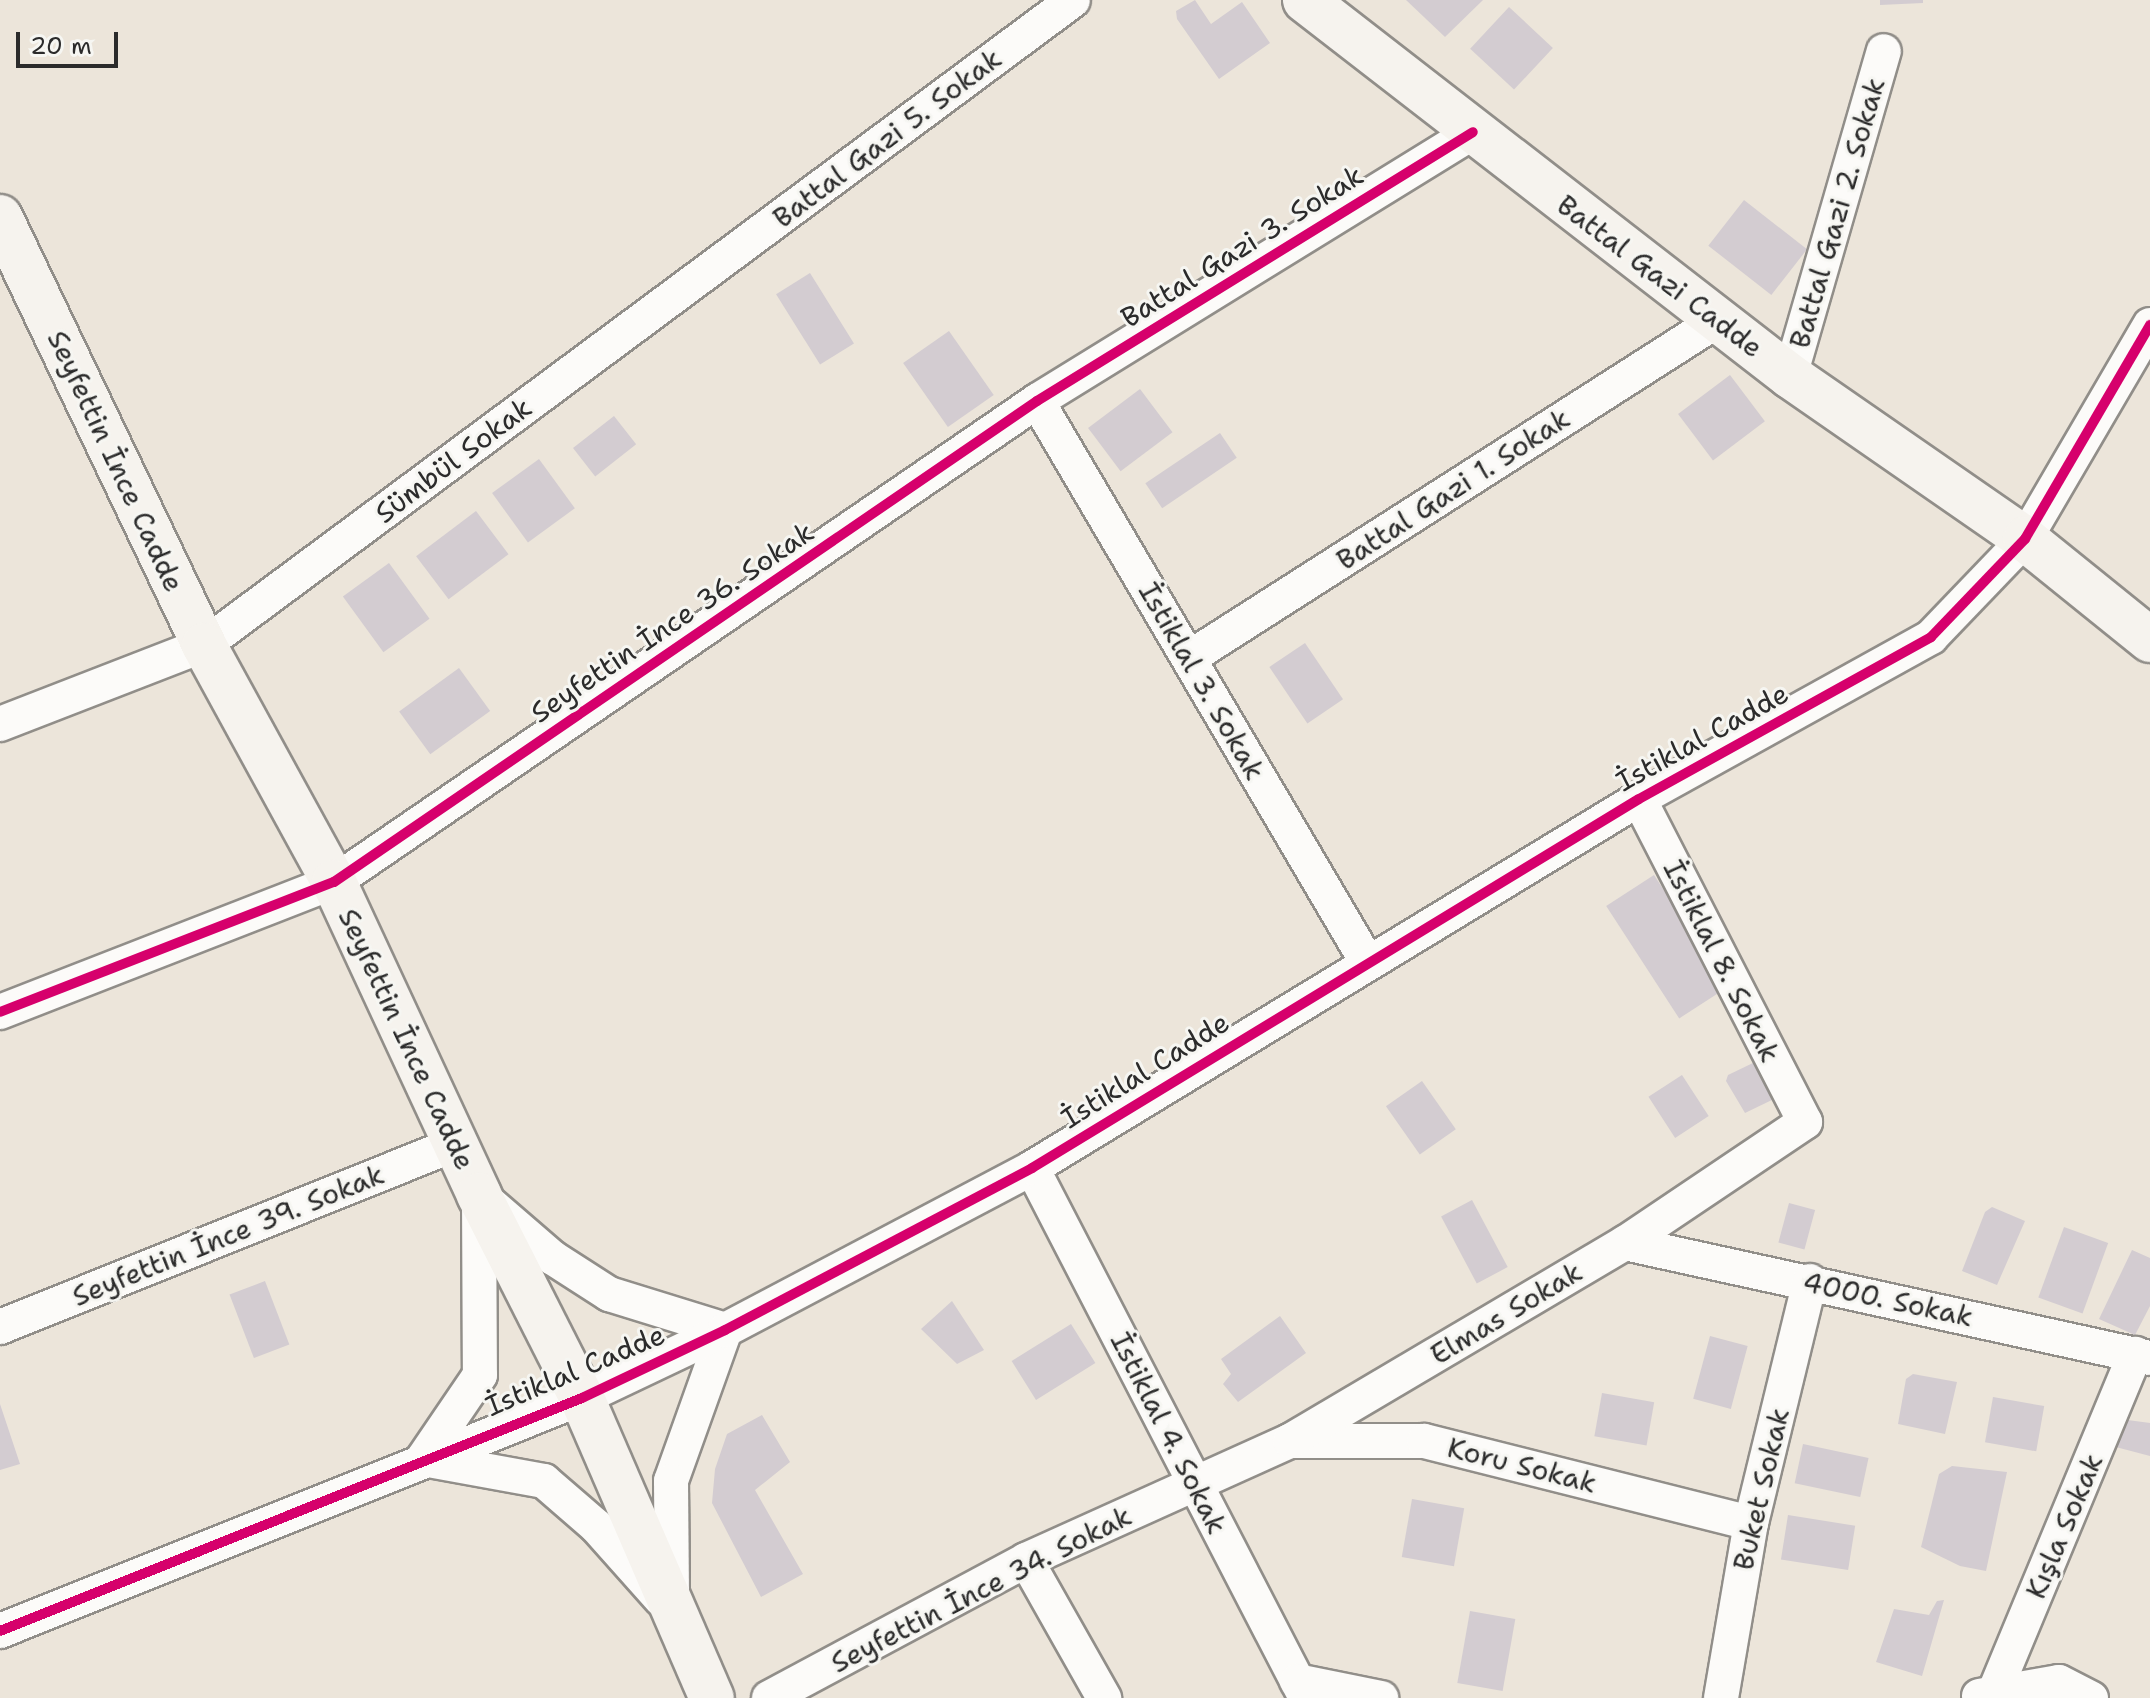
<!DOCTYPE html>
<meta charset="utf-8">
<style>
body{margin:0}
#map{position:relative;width:2150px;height:1698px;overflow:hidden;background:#ece5da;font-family:"Shantell Sans",sans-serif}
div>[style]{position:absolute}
.building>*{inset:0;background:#d3ccd1;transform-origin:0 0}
.roads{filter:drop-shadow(2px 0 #918e89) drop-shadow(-2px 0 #918e89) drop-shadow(0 2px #918e89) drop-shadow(0 -2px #918e89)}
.street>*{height:34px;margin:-17px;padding:0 17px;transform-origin:17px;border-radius:17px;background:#fcfbf9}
.secondary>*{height:44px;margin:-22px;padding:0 22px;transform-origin:22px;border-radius:22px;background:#f6f3ee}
.cycleway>*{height:10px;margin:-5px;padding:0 5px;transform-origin:5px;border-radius:5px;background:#d6006c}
span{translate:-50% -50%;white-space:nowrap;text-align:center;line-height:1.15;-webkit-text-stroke:6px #f6f6f2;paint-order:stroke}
.street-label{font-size:28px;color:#2b2b2b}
.scale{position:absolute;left:16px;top:32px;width:102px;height:36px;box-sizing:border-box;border:4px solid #2b2b2b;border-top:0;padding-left:10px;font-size:24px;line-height:28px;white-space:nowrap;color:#2b2b2b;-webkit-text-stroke:6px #f6f6f2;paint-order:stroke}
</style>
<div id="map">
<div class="building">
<i style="clip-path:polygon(1195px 0,1211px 24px,1242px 2px,1270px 43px,1219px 79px,1177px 19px,1176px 11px)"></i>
<i style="clip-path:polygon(1406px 0,1483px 0,1445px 37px)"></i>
<i style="clip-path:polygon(1880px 0,1923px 0,1923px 3px,1880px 5px)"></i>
<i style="left:1509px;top:7px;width:60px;height:57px;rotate:43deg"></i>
<i style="left:1744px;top:200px;width:80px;height:58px;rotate:38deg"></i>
<i style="left:810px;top:273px;width:83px;height:40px;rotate:58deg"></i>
<i style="left:949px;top:331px;width:78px;height:56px;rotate:55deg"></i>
<i style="left:1730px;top:375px;width:58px;height:65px;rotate:53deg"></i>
<i style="left:1140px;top:389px;width:54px;height:65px;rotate:53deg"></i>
<i style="left:614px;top:416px;width:36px;height:52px;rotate:52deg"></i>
<i style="left:1220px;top:433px;width:30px;height:90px;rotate:56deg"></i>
<i style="left:539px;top:459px;width:61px;height:58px;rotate:54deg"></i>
<i style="left:476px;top:511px;width:54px;height:75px;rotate:53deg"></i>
<i style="left:389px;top:563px;width:69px;height:57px;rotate:54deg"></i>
<i style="left:1305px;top:643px;width:68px;height:43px;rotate:56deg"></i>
<i style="left:459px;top:668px;width:53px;height:74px;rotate:54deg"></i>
<i style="left:1654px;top:875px;width:134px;height:57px;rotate:57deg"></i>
<i style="clip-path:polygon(1755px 1062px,1776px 1098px,1745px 1113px,1726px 1081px,1728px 1075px)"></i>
<i style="left:1682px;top:1075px;width:49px;height:40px;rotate:57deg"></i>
<i style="left:1422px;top:1081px;width:59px;height:44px;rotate:55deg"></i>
<i style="left:1472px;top:1200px;width:76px;height:35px;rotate:62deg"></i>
<i style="left:1789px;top:1203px;width:27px;height:41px;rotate:15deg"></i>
<i style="clip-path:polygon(1992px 1207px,2025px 1221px,1997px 1285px,1962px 1271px,1985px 1212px)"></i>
<i style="left:2064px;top:1227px;width:47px;height:75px;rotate:20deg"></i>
<i style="clip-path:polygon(2132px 1250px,2150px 1258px,2150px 1306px,2135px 1335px,2099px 1319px)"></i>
<i style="left:265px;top:1281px;width:68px;height:38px;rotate:69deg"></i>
<i style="clip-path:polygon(952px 1301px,984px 1350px,957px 1364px,921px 1329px)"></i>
<i style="clip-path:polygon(1280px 1316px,1306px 1353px,1238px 1402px,1223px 1384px,1231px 1374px,1221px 1359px)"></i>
<i style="left:1071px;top:1324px;width:46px;height:70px;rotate:58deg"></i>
<i style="left:1710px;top:1336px;width:39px;height:65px;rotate:15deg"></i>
<i style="clip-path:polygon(1913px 1374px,1957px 1382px,1945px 1434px,1898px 1424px,1906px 1379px)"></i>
<i style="left:1602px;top:1393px;width:53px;height:44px;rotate:10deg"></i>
<i style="left:1993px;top:1397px;width:52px;height:46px;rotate:10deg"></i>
<i style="clip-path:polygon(0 1404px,20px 1464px,0 1470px)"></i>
<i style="clip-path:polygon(762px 1415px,790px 1462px,755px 1490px,803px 1574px,761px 1597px,712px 1503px,715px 1469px,727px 1434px)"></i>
<i style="clip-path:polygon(2120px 1419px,2150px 1423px,2150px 1456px,2112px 1446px)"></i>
<i style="left:1803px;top:1444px;width:67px;height:40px;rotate:12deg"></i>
<i style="clip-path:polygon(1952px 1466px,2007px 1472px,1986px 1571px,1960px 1566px,1921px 1547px,1939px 1474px)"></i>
<i style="left:1412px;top:1499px;width:53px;height:59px;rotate:10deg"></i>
<i style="left:1788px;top:1515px;width:68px;height:45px;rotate:9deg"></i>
<i style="clip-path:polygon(1944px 1600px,1922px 1676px,1876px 1662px,1894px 1609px,1929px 1615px,1937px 1601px)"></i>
<i style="left:1470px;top:1611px;width:46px;height:73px;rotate:10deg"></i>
</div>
<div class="roads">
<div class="street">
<i style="left:1790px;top:376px;width:338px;rotate:-73.9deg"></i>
<i style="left:1037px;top:401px;width:649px;rotate:59.52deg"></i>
<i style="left:1189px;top:658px;width:628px;rotate:-32.58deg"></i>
<i style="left:0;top:724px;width:219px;rotate:-21.2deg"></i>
<i style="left:204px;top:645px;width:1082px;rotate:-36.58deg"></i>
<i style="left:0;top:1012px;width:358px;rotate:-21.3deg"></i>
<i style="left:334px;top:882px;width:852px;rotate:-34.38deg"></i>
<i style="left:1037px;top:401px;width:512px;rotate:-31.67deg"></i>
<i style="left:1032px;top:1168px;width:597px;rotate:62.66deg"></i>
<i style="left:479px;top:1199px;width:176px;rotate:89.7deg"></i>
<i style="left:480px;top:1375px;width:102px;rotate:124.2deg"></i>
<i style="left:423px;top:1459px;width:123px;rotate:10.3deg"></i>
<i style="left:544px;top:1481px;width:69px;rotate:40.9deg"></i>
<i style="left:596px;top:1526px;width:98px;rotate:48.3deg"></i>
<i style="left:489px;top:1203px;width:84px;rotate:40.7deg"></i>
<i style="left:553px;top:1258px;width:67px;rotate:32.7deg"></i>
<i style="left:609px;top:1294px;width:121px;rotate:17.2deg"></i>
<i style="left:725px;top:1330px;width:160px;rotate:109.7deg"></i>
<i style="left:671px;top:1481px;width:114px;rotate:89.5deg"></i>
<i style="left:1625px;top:1243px;width:537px;rotate:12.36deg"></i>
<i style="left:0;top:1327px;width:490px;rotate:-21.9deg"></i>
<i style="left:1290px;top:1441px;width:134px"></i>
<i style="left:1424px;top:1441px;width:337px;rotate:14.1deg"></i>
<i style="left:1026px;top:1560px;width:159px;rotate:60.5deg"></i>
<i style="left:0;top:1631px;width:627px;rotate:-21.82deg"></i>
<i style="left:582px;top:1398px;width:158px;rotate:-25.4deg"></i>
<i style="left:725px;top:1330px;width:347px;rotate:-27.8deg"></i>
<i style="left:1032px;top:1168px;width:710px;rotate:-31.3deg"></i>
<i style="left:1639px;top:799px;width:334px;rotate:-29deg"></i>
<i style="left:1931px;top:637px;width:136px;rotate:-46.2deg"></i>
<i style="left:2025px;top:539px;width:248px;rotate:-59.7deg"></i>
<i style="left:1297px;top:1681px;width:86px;rotate:11.4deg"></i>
<i style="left:1979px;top:1696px;width:81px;rotate:-9.9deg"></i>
<i style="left:2059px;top:1682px;width:36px;rotate:27deg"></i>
<i style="left:769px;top:1698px;width:292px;rotate:-28.2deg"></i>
<i style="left:1026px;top:1560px;width:290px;rotate:-24.3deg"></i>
<i style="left:1290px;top:1441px;width:389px;rotate:-30.6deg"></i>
<i style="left:1625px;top:1243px;width:217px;rotate:-33.9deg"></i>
<i style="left:1805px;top:1122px;width:363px;rotate:-117.2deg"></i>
<i style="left:1721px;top:1698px;width:178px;rotate:-80.3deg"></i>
<i style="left:1751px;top:1523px;width:249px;rotate:-76.3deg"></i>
<i style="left:1992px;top:1698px;width:373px;rotate:-67.4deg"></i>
</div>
<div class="secondary">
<i style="left:1305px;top:0;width:614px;rotate:37.78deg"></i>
<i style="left:1790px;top:376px;width:286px;rotate:34.7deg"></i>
<i style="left:2025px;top:539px;width:161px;rotate:38.9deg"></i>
<i style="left:0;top:217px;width:474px;rotate:64.5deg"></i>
<i style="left:204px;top:645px;width:270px;rotate:61.3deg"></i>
<i style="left:334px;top:882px;width:345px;rotate:65.1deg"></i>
<i style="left:479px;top:1195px;width:228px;rotate:63.1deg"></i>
<i style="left:582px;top:1398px;width:327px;rotate:66.6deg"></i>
</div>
</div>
<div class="cycleway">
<i style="left:0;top:1012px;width:358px;rotate:-21.3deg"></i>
<i style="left:334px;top:882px;width:852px;rotate:-34.38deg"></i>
<i style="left:1037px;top:401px;width:512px;rotate:-31.67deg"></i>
<i style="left:0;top:1631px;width:627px;rotate:-21.82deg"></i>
<i style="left:582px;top:1398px;width:158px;rotate:-25.4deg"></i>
<i style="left:725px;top:1330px;width:347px;rotate:-27.8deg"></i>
<i style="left:1032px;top:1168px;width:710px;rotate:-31.3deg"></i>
<i style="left:1639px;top:799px;width:334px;rotate:-29deg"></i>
<i style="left:1931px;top:637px;width:136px;rotate:-46.2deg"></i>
<i style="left:2025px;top:539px;width:248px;rotate:-59.7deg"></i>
</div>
<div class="street-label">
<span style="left:887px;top:138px;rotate:-37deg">Battal Gazi 5. Sokak</span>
<span style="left:1837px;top:213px;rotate:-74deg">Battal Gazi 2. Sokak</span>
<span style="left:1242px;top:246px;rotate:-32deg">Battal Gazi 3. Sokak</span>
<span style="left:1660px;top:276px;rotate:37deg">Battal Gazi Cadde</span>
<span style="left:453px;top:460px;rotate:-37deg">Sümbül Sokak</span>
<span style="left:116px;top:461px;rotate:65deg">Seyfettin İnce Cadde</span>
<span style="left:1453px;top:489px;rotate:-33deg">Battal Gazi 1. Sokak</span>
<span style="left:672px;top:622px;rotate:-34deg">Seyfettin İnce 36. Sokak</span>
<span style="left:1202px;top:681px;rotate:60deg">İstiklal 3. Sokak</span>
<span style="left:1702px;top:737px;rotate:-29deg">İstiklal Cadde</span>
<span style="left:1722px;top:961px;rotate:63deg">İstiklal 8. Sokak</span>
<span style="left:407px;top:1039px;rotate:65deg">Seyfettin İnce Cadde</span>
<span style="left:1145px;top:1070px;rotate:-32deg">İstiklal Cadde</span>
<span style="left:228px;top:1235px;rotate:-22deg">Seyfettin İnce 39. Sokak</span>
<span style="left:1888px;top:1299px;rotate:12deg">4000. Sokak</span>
<span style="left:1506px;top:1313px;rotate:-31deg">Elmas Sokak</span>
<span style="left:575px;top:1370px;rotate:-23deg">İstiklal Cadde</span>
<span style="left:1169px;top:1433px;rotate:63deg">İstiklal 4. Sokak</span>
<span style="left:1522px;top:1465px;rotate:14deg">Koru Sokak</span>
<span style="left:1761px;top:1489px;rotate:-77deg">Buket Sokak</span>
<span style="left:2064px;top:1526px;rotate:-67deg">Kışla Sokak</span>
<span style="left:981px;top:1589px;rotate:-27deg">Seyfettin İnce 34. Sokak</span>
</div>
<div class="scale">20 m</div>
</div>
